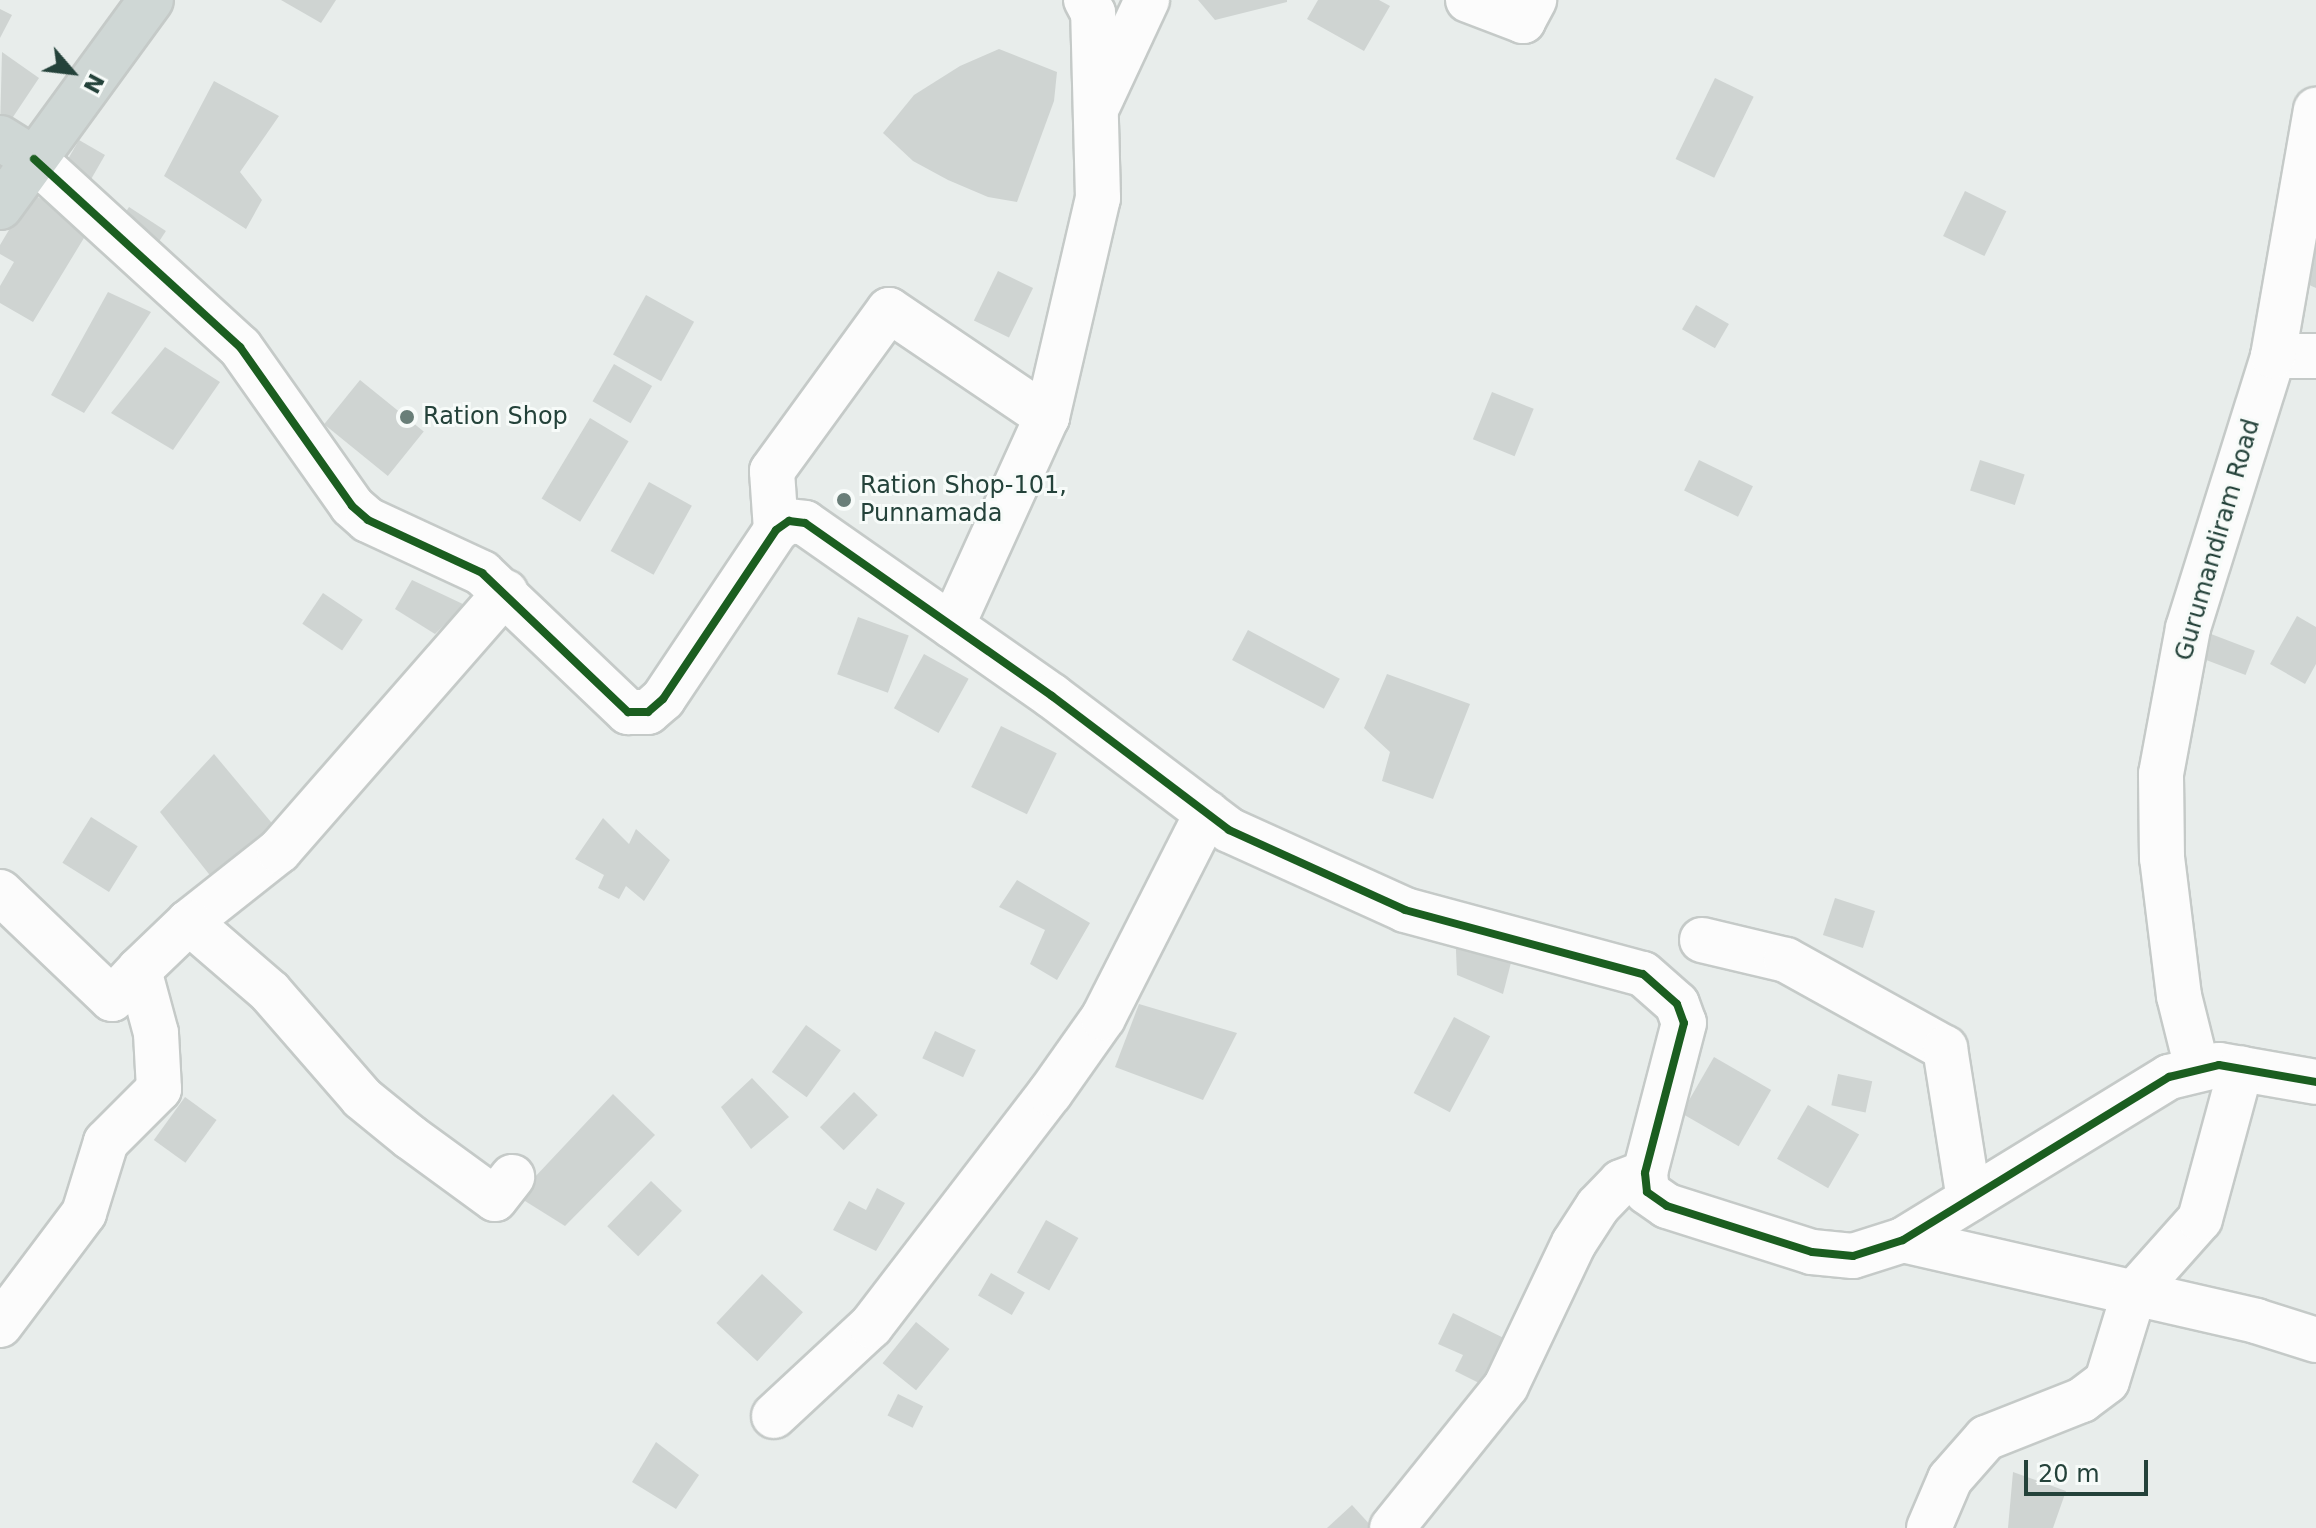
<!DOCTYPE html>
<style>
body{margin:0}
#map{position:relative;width:2316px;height:1528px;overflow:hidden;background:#e8edeb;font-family:"DejaVu Sans",sans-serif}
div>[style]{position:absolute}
.building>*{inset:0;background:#cfd4d2;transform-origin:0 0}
.roads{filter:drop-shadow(2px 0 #c5cac8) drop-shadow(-2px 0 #c5cac8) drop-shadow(0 2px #c5cac8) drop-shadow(0 -2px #c5cac8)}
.minor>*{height:44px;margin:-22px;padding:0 22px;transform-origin:22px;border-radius:22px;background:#fcfcfc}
.major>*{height:44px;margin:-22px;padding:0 22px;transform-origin:22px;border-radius:22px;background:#cfd7d5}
.cycleway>*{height:8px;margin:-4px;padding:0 4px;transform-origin:4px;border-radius:4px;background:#1b5e20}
.dots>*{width:22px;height:22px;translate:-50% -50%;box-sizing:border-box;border:4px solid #f7fbf9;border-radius:50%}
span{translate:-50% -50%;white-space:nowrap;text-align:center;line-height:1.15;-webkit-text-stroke:6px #f7fbf9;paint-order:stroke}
.poi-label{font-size:24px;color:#24423a}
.left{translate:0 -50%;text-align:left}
.street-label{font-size:24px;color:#24423a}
.north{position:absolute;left:32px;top:32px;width:80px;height:80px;-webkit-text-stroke:6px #f7fbf9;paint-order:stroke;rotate:118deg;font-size:22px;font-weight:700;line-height:32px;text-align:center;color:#24423a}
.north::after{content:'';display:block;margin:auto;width:28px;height:36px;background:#24423a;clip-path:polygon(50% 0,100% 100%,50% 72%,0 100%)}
.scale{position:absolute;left:2024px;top:1460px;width:124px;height:36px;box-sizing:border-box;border:4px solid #24423a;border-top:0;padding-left:10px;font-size:24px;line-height:28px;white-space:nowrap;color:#24423a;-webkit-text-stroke:6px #f7fbf9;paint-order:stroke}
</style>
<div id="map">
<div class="building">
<i style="clip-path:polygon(281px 0,336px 0,321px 23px)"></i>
<i style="clip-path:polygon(1198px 0,1287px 0,1287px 2px,1215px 20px)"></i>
<i style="clip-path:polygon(1318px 0,1379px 0,1390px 6px,1364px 51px,1307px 19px)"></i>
<i style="clip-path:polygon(0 9px,12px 15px,0 38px)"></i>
<i style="clip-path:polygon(999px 49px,1057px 72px,1054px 101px,1017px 202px,988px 197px,948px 180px,913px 161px,883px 133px,914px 95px,960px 66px)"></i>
<i style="clip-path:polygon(2px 52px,39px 78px,3px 132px,0 130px)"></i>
<i style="left:1715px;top:78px;width:43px;height:90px;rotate:26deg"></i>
<i style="clip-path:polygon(214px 81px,279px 116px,240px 172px,262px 200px,246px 229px,164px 176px)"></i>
<i style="left:79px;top:140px;width:30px;height:47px;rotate:30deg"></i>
<i style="left:1965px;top:191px;width:46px;height:50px;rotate:26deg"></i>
<i style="clip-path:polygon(31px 193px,90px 228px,33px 322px,0 303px,0 286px,14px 262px,0 254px,0 245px)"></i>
<i style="left:129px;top:207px;width:44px;height:20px;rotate:33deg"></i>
<i style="clip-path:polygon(2316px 246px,2316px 288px,2300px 281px)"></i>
<i style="left:998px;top:271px;width:39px;height:55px;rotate:26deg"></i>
<i style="clip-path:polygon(108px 292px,151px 312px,84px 413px,51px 395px)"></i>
<i style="left:646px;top:295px;width:55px;height:68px;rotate:29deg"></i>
<i style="left:1696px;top:305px;width:38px;height:28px;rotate:30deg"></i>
<i style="clip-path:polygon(165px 347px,220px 382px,173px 450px,111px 413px)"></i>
<i style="left:614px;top:364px;width:44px;height:43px;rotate:30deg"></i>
<i style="left:360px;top:380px;width:82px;height:57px;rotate:39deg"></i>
<i style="left:1492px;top:392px;width:45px;height:51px;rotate:22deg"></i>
<i style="left:590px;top:418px;width:45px;height:94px;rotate:31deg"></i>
<i style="left:1699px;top:460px;width:60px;height:34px;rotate:26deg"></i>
<i style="left:1980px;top:460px;width:47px;height:32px;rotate:18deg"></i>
<i style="left:649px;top:482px;width:49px;height:79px;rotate:29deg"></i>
<i style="clip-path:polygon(412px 580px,465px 605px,435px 634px,395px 609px)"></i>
<i style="left:323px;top:593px;width:48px;height:37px;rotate:34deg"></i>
<i style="clip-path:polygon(2297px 616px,2316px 627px,2316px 664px,2305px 684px,2270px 664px)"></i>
<i style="left:858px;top:617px;width:54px;height:61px;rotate:20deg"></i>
<i style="left:1248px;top:630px;width:104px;height:34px;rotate:28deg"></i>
<i style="left:2211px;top:634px;width:47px;height:26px;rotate:21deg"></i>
<i style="left:924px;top:654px;width:51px;height:62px;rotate:29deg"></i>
<i style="clip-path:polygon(1387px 674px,1470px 704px,1433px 799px,1382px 781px,1390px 752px,1364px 728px)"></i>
<i style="left:1001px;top:726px;width:62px;height:68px;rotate:26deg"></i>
<i style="clip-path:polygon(214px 754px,276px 828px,216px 883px,160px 812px)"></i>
<i style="left:91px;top:817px;width:55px;height:54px;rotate:32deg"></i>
<i style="clip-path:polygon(603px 818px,629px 844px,636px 829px,670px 860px,644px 901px,626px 886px,619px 899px,598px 888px,604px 875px,575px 859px)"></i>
<i style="clip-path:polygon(1017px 880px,1090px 923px,1057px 980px,1030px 964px,1045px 930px,999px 907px)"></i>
<i style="left:1835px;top:898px;width:42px;height:39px;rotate:18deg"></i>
<i style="clip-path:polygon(1455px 927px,1516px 943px,1503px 994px,1457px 975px)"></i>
<i style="clip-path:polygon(1139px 1004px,1237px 1033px,1203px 1100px,1115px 1067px)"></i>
<i style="left:1454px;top:1017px;width:41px;height:86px;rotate:28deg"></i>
<i style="left:806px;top:1025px;width:43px;height:58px;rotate:36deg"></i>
<i style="left:935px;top:1031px;width:45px;height:30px;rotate:25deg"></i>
<i style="left:1714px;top:1057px;width:66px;height:65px;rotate:30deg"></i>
<i style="left:1838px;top:1074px;width:35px;height:32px;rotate:12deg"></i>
<i style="clip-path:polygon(752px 1078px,789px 1117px,751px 1149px,721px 1107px)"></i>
<i style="left:854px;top:1092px;width:33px;height:49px;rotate:44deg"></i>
<i style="clip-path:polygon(613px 1094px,655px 1135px,565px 1226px,517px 1196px)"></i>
<i style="left:185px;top:1097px;width:39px;height:53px;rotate:36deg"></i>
<i style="left:1808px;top:1105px;width:59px;height:62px;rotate:30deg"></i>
<i style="left:651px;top:1181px;width:43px;height:63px;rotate:44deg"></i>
<i style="clip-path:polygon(877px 1188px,905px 1203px,876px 1251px,833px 1230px,849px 1201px,866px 1210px)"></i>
<i style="left:1046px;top:1220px;width:37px;height:60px;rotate:29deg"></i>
<i style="left:991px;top:1273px;width:39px;height:26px;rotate:30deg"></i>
<i style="left:762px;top:1274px;width:56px;height:67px;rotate:43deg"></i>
<i style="clip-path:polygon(1453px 1313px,1522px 1347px,1499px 1393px,1455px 1371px,1463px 1355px,1438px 1344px)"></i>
<i style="left:916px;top:1322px;width:43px;height:53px;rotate:39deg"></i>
<i style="left:898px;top:1394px;width:28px;height:24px;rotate:26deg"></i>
<i style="clip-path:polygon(656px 1442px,699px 1475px,676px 1509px,632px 1482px)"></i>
<i style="clip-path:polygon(2013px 1472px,2066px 1491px,2053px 1528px,2008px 1528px)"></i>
<i style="clip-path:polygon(1352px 1505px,1373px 1528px,1327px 1528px)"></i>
</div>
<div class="roads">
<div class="minor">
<i style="left:1468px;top:0;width:59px;rotate:20.9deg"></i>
<i style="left:1523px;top:21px;width:24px;rotate:-62deg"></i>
<i style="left:1099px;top:103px;width:114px;rotate:-65deg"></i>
<i style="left:34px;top:159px;width:279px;rotate:42.4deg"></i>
<i style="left:240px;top:347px;width:194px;rotate:54.8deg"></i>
<i style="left:352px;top:506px;width:21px;rotate:41deg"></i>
<i style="left:368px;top:520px;width:126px;rotate:24.9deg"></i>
<i style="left:482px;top:573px;width:202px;rotate:43.6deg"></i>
<i style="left:628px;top:712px;width:20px"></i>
<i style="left:648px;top:712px;width:20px;rotate:-41deg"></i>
<i style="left:663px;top:699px;width:203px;rotate:-56.2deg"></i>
<i style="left:776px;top:530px;width:16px;rotate:-35deg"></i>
<i style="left:789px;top:521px;width:16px;rotate:7deg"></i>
<i style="left:805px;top:523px;width:302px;rotate:35deg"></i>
<i style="left:1052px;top:696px;width:222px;rotate:37.1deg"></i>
<i style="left:1229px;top:830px;width:193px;rotate:24.4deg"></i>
<i style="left:1405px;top:910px;width:246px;rotate:15.1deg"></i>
<i style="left:1643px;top:974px;width:45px;rotate:41.4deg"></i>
<i style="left:1677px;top:1004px;width:20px;rotate:70deg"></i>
<i style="left:1684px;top:1023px;width:155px;rotate:104.6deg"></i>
<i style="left:1645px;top:1173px;width:19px;rotate:84deg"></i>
<i style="left:1647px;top:1192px;width:24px;rotate:35deg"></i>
<i style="left:1667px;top:1206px;width:152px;rotate:17.6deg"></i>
<i style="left:1812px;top:1252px;width:41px;rotate:5.6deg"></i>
<i style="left:1853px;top:1256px;width:52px;rotate:-17.7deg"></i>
<i style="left:1903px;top:1240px;width:312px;rotate:-31.5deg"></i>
<i style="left:2169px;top:1077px;width:51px;rotate:-13.5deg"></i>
<i style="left:2219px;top:1065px;width:98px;rotate:9.9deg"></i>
<i style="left:2273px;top:356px;width:43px"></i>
<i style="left:776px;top:530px;width:59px;rotate:-93.9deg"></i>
<i style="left:772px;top:471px;width:199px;rotate:-54deg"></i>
<i style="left:889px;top:310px;width:191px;rotate:34.1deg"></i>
<i style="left:952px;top:626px;width:230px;rotate:-65.6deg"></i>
<i style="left:1047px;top:417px;width:225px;rotate:-76.9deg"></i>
<i style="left:1098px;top:198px;width:185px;rotate:-91.5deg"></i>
<i style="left:1093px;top:13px;width:15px;rotate:-118deg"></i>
<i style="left:0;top:892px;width:155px;rotate:43.7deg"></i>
<i style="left:112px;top:999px;width:40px;rotate:-47deg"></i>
<i style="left:189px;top:922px;width:115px;rotate:-38.3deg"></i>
<i style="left:279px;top:851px;width:344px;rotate:-48.8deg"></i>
<i style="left:1702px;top:940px;width:86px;rotate:13.4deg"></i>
<i style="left:1786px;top:960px;width:182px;rotate:29deg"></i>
<i style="left:1945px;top:1048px;width:153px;rotate:81deg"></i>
<i style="left:2197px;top:1068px;width:74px;rotate:-104deg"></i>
<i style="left:2179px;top:996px;width:139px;rotate:-97deg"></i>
<i style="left:2162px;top:858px;width:84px;rotate:-90.7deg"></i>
<i style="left:2161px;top:774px;width:148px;rotate:-79.5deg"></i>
<i style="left:2188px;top:628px;width:285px;rotate:-72.6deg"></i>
<i style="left:2273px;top:356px;width:250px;rotate:-80.1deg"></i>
<i style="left:1903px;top:1240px;width:362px;rotate:12.9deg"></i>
<i style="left:2256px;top:1321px;width:63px;rotate:17.6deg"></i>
<i style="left:0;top:1325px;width:140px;rotate:-53.1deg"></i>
<i style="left:84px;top:1213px;width:74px;rotate:-72.8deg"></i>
<i style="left:106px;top:1142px;width:75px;rotate:-45deg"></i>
<i style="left:159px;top:1089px;width:56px;rotate:-93.1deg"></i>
<i style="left:156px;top:1033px;width:65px;rotate:-105.1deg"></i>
<i style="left:139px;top:970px;width:69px;rotate:-43.8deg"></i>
<i style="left:189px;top:922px;width:107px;rotate:40.8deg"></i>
<i style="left:270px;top:992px;width:140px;rotate:49deg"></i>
<i style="left:362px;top:1098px;width:62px;rotate:39.1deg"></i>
<i style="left:410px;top:1137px;width:105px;rotate:36.1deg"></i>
<i style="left:495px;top:1199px;width:28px;rotate:-52deg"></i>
<i style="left:774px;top:1416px;width:132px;rotate:-42.9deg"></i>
<i style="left:871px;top:1326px;width:294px;rotate:-52.5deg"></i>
<i style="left:1050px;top:1093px;width:92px;rotate:-54.8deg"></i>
<i style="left:1103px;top:1018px;width:230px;rotate:-63.1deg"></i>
<i style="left:1392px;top:1528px;width:182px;rotate:-51.2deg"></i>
<i style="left:1506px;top:1386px;width:158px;rotate:-64.6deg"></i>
<i style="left:1574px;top:1243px;width:44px;rotate:-57deg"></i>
<i style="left:1598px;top:1206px;width:33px;rotate:-46deg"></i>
<i style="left:1621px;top:1182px;width:26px;rotate:-21deg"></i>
<i style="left:1929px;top:1528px;width:53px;rotate:-66.8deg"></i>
<i style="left:1950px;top:1479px;width:55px;rotate:-48.7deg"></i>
<i style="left:1986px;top:1438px;width:103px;rotate:-21.6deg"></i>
<i style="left:2082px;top:1400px;width:31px;rotate:-37deg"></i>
<i style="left:2107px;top:1381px;width:92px;rotate:-72.9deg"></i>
<i style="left:2134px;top:1293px;width:99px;rotate:-48.3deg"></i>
<i style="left:2200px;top:1219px;width:156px;rotate:-74.8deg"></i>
</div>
<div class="major">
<i style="left:0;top:138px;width:40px;rotate:32deg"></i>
<i style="left:0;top:207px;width:256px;rotate:-53.9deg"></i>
</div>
</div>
<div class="cycleway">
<i style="left:34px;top:159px;width:279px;rotate:42.4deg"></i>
<i style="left:240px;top:347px;width:194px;rotate:54.8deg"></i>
<i style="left:352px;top:506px;width:21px;rotate:41deg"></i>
<i style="left:368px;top:520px;width:126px;rotate:24.9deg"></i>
<i style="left:482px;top:573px;width:202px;rotate:43.6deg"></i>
<i style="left:628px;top:712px;width:20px"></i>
<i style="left:648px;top:712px;width:20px;rotate:-41deg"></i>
<i style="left:663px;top:699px;width:203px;rotate:-56.2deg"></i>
<i style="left:776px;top:530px;width:16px;rotate:-35deg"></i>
<i style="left:789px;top:521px;width:16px;rotate:7deg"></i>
<i style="left:805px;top:523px;width:302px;rotate:35deg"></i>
<i style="left:1052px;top:696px;width:222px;rotate:37.1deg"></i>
<i style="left:1229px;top:830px;width:193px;rotate:24.4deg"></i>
<i style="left:1405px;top:910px;width:246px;rotate:15.1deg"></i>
<i style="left:1643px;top:974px;width:45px;rotate:41.4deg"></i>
<i style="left:1677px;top:1004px;width:20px;rotate:70deg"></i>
<i style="left:1684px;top:1023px;width:155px;rotate:104.6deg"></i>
<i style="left:1645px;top:1173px;width:19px;rotate:84deg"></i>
<i style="left:1647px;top:1192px;width:24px;rotate:35deg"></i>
<i style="left:1667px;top:1206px;width:152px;rotate:17.6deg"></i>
<i style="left:1812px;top:1252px;width:41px;rotate:5.6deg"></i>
<i style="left:1853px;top:1256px;width:52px;rotate:-17.7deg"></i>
<i style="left:1903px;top:1240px;width:312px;rotate:-31.5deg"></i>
<i style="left:2169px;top:1077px;width:51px;rotate:-13.5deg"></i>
<i style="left:2219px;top:1065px;width:98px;rotate:9.9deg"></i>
</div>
<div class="dots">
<i style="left:407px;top:417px;background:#697e78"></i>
<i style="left:844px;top:500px;background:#697e78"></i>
</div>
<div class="poi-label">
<span class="left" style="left:423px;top:417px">Ration Shop</span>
<span class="left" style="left:860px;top:500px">Ration Shop-101,<br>Punnamada</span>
</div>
<div class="street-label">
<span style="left:2218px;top:540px;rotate:-74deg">Gurumandiram Road</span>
</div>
<div class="north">N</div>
<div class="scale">20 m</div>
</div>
